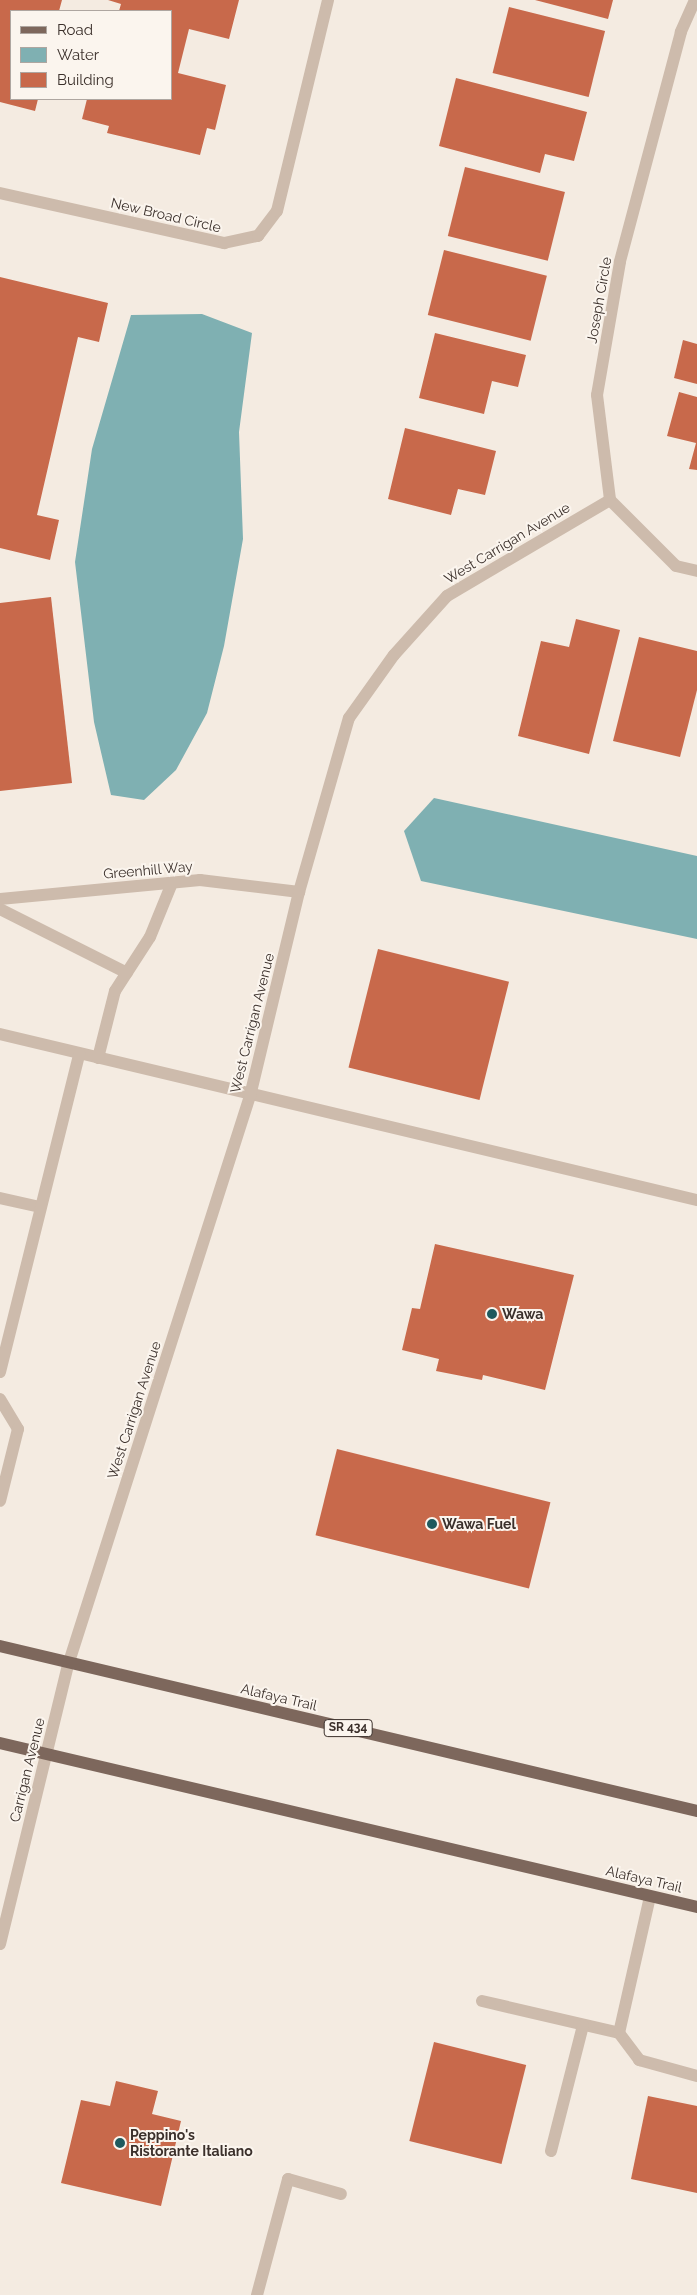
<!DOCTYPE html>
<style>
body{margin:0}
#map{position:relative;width:697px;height:2295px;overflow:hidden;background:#f4ebe1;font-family:Raleway,sans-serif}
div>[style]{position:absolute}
.water>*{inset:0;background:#7fb0b2}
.building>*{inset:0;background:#c8694b;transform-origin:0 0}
.service>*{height:12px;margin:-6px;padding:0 6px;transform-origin:6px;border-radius:6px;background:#cdbbac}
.minor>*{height:12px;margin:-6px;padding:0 6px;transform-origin:6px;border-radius:6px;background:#cdbbac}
.primary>*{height:12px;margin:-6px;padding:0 6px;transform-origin:6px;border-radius:6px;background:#7d675c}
.dots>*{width:14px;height:14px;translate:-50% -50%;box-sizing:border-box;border:2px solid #fbf5ee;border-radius:50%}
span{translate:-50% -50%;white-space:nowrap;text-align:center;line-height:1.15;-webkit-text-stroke:4px #fbf5ee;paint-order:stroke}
.shield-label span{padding:1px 4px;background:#fbf5ee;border:1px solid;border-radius:4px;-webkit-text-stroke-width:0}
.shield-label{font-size:12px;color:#3b302b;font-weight:700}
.street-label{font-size:14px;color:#3b302b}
.poi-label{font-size:14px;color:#3b302b;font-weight:700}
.left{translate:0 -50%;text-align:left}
.legend{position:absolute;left:10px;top:10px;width:162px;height:90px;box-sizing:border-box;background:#fbf5ee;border:1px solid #aea6a0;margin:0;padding:6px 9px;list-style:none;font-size:15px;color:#3b302b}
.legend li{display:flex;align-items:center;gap:10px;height:25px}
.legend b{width:25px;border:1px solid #aea6a0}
</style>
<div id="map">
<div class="water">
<i style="clip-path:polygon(202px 314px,252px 333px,239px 432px,243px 539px,224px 646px,207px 713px,176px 770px,144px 800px,111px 795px,94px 722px,75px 562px,92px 449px,131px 315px)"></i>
<i style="clip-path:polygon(434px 798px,697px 856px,697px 939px,421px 881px,404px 831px)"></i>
</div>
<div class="building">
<i style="clip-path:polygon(0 0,62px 0,59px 11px,11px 11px,11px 99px,38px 99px,35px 111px,0 102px)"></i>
<i style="clip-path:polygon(108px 0,239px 0,229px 39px,189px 29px,178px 73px,226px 85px,215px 130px,207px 128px,200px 155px,107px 133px,109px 126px,82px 119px,87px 99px,171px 99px,171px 11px,119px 11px,121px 4px)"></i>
<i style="clip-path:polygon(535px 0,613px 0,608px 19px)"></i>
<i style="left:509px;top:7px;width:99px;height:68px;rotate:14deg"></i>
<i style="clip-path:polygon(456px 78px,587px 112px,574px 161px,545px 154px,540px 173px,439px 146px)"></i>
<i style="left:465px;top:167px;width:103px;height:71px;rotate:14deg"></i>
<i style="left:444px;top:250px;width:106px;height:67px;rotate:14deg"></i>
<i style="clip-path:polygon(0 277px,108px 303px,99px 342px,78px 337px,37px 515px,59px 520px,50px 560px,0 548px)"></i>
<i style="clip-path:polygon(435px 333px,526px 355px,518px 387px,492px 381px,484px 414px,419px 398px)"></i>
<i style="clip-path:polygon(683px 340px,697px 344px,697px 384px,674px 378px)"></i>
<i style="clip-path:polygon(679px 392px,697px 397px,697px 470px,689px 469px,696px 443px,667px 436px)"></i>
<i style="clip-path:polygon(405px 428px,496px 451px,485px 495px,458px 489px,451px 515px,388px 499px)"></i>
<i style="clip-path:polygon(51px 597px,72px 783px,0 791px,0 603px)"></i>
<i style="clip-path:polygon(576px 619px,620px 630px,589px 754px,518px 736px,541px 641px,569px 647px)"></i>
<i style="clip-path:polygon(639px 637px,697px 651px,697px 690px,680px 757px,613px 741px)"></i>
<i style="left:378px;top:949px;width:135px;height:122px;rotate:14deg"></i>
<i style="clip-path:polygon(435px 1244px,574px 1275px,545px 1390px,483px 1375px,482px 1380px,436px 1371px,439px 1359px,402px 1350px,412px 1308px,420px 1309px)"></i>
<i style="left:337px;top:1449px;width:220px;height:89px;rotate:14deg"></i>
<i style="left:434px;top:2042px;width:95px;height:102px;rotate:14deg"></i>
<i style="clip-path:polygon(116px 2081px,158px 2091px,152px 2114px,181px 2121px,161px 2206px,61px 2183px,81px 2100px,110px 2106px)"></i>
<i style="clip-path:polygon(648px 2096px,697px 2106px,697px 2193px,631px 2179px)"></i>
</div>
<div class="service">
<i style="left:0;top:909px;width:142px;rotate:26.7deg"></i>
<i style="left:0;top:1034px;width:716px;rotate:13.4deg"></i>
<i style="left:98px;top:1058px;width:69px;rotate:-75.8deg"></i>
<i style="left:115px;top:991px;width:64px;rotate:-57.1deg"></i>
<i style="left:150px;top:937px;width:58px;rotate:-67.8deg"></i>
<i style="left:0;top:1198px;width:41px;rotate:12.7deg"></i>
<i style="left:0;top:1372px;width:328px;rotate:-76deg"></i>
<i style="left:0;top:1399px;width:35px;rotate:59deg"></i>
<i style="left:18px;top:1429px;width:74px;rotate:104deg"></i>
<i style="left:482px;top:2001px;width:141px;rotate:13.1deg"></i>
<i style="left:619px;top:2033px;width:140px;rotate:-77.2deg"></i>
<i style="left:619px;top:2033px;width:34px;rotate:53deg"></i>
<i style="left:639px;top:2060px;width:60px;rotate:15.4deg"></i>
<i style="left:551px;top:2151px;width:130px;rotate:-75.7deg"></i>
<i style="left:257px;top:2295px;width:120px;rotate:-75deg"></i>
<i style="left:288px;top:2179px;width:55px;rotate:15.8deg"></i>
</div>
<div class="minor">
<i style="left:695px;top:0;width:35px;rotate:114deg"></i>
<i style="left:681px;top:32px;width:238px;rotate:104.9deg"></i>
<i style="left:620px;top:262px;width:135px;rotate:99.8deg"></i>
<i style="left:597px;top:395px;width:106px;rotate:82.9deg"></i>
<i style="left:610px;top:500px;width:93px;rotate:45deg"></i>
<i style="left:676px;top:566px;width:22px;rotate:13deg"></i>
<i style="left:0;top:193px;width:230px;rotate:12.6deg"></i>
<i style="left:224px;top:243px;width:35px;rotate:-12deg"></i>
<i style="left:258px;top:236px;width:31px;rotate:-53deg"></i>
<i style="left:277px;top:211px;width:217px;rotate:-76.4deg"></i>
<i style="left:0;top:899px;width:201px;rotate:-5.4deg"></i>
<i style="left:200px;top:880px;width:100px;rotate:6.9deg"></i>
<i style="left:0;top:1944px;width:290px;rotate:-76.3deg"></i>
<i style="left:69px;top:1662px;width:594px;rotate:-72.27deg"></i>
<i style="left:250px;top:1096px;width:210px;rotate:-76.5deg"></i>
<i style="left:299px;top:892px;width:181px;rotate:-74deg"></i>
<i style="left:349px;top:718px;width:77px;rotate:-54.5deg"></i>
<i style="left:394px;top:655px;width:79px;rotate:-48.1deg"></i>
<i style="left:447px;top:596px;width:189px;rotate:-30.5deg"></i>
</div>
<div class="primary">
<i style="left:0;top:1646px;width:716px;rotate:13.32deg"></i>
<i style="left:0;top:1743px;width:716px;rotate:13.24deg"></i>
</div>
<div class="dots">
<i style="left:492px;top:1314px;background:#1f5a5e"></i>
<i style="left:432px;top:1524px;background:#1f5a5e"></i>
<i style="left:120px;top:2143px;background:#1f5a5e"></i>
</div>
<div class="shield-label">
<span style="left:348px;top:1728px">SR 434</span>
</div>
<div class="street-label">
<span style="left:166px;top:215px;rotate:13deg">New Broad Circle</span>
<span style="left:599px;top:300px;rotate:-80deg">Joseph Circle</span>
<span style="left:507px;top:543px;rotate:-31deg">West Carrigan Avenue</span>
<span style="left:148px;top:870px;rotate:-5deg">Greenhill Way</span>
<span style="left:252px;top:1023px;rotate:-76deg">West Carrigan Avenue</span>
<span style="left:134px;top:1410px;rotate:-72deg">West Carrigan Avenue</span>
<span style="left:279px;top:1697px;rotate:13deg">Alafaya Trail</span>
<span style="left:27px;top:1770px;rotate:-76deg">Carrigan Avenue</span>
<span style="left:644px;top:1879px;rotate:13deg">Alafaya Trail</span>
</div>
<div class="poi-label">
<span class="left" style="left:502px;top:1314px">Wawa</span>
<span class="left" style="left:442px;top:1524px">Wawa Fuel</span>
<span class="left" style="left:130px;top:2143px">Peppino's<br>Ristorante Italiano</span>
</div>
<ul class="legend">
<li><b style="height:6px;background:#7d675c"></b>Road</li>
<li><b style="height:14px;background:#7fb0b2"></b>Water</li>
<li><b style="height:14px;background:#c8694b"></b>Building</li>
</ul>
</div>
